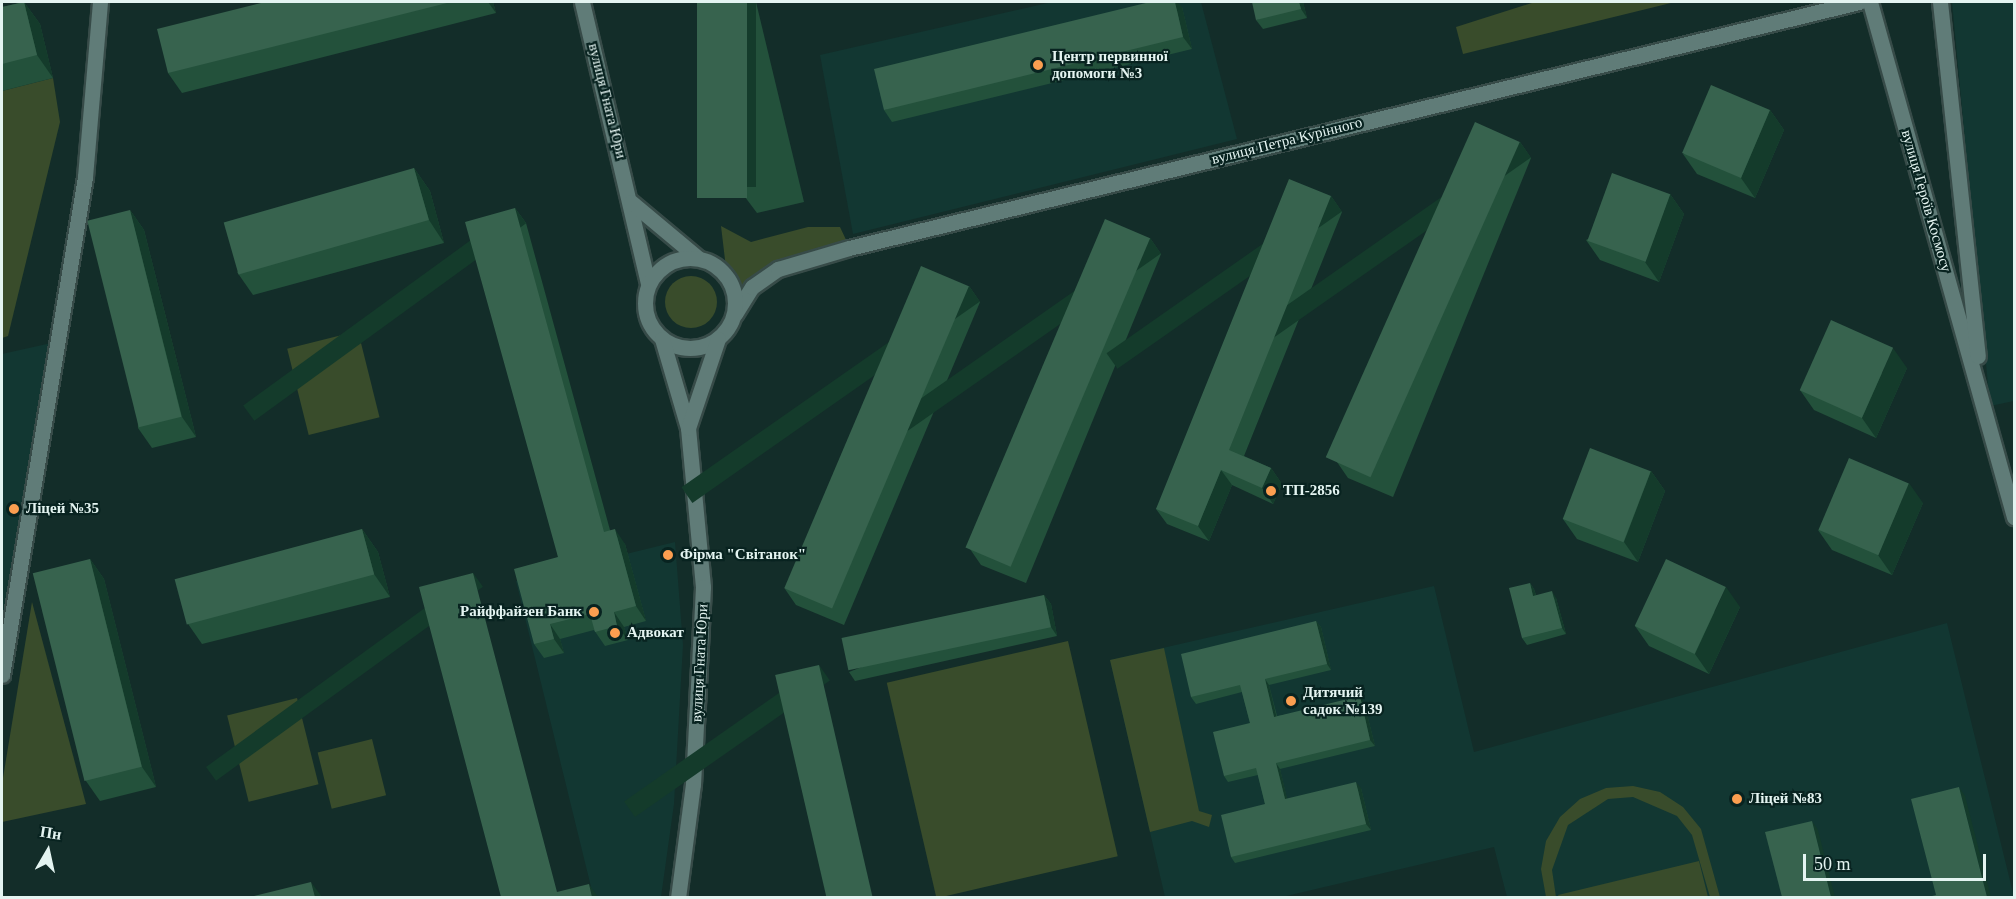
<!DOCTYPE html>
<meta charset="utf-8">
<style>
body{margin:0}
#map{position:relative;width:2016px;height:899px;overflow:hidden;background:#132d29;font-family:Georgia,serif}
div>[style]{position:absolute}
.built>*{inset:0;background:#123732}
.green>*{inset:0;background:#394c2b;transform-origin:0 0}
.round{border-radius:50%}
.roads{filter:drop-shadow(2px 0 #374b48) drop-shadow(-2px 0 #374b48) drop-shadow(0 2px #374b48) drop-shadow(0 -2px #374b48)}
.street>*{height:15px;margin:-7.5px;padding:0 7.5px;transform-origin:7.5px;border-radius:7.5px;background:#607c78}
.secondary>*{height:15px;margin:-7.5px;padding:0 7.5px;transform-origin:7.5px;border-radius:7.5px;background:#607c78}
.secondary>.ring{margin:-7.5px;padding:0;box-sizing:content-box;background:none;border:15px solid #607c78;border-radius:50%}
.wall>*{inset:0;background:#23513b}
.shaded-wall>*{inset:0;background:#143b2b;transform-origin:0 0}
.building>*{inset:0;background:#37634e;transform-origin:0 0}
.dots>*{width:16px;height:16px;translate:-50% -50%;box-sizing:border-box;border:3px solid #082320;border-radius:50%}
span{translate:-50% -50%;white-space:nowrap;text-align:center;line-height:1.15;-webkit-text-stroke:4.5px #082320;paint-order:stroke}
.poi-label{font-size:15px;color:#e4f4f1;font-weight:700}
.left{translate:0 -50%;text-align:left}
.right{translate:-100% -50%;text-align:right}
.street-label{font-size:15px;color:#e4f4f1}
.frame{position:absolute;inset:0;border:3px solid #e4f4f1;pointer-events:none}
.north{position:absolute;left:18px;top:821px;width:60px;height:60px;-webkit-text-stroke:4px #082320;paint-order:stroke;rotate:9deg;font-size:16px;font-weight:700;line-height:24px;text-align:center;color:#e4f4f1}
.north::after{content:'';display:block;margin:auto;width:21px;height:27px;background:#e4f4f1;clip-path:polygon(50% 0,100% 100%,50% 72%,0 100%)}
.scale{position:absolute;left:1803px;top:854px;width:183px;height:27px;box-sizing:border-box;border:3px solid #e4f4f1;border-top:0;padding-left:8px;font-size:18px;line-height:21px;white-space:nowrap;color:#e4f4f1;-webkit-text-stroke:4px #082320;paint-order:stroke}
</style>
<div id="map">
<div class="built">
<i style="clip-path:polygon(1052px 2px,1201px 2px,1237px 139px,853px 234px,820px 55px)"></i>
<i style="clip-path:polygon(1952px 2px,2014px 2px,2014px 401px,1990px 406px)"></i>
<i style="clip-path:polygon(56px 342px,2px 664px,2px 354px)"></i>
<i style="clip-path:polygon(675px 542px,683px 645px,674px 804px,661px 897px,584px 897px,593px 895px,516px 581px)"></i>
<i style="clip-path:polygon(1434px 586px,1474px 752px,1947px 623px,2014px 897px,1507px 897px,1494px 847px,1282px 897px,1165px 897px,1110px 660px)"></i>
</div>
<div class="green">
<i style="clip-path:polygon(1535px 2px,1675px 2px,1463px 54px,1456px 27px)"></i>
<i style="clip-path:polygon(53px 78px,60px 122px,8px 336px,2px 338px,2px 91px)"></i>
<i style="clip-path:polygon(721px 226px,751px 242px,808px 227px,840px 227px,848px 244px,777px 265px,739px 296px,726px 268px)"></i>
<i class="round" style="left:665px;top:276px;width:52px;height:52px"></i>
<i style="left:358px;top:331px;width:89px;height:73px;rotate:76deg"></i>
<i style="clip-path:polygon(32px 602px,86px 804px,2px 822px,2px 784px)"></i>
<i style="left:1068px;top:641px;width:221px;height:186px;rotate:77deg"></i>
<i style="clip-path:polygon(1164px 648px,1199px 811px,1212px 815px,1209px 827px,1192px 821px,1150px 832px,1110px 660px)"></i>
<i style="left:297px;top:698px;width:89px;height:72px;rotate:76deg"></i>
<i style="left:372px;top:739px;width:58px;height:56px;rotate:76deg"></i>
<i style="clip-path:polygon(1633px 786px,1660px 792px,1683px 807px,1701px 829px,1720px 897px,1710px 897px,1692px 835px,1677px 816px,1633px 797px,1608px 799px,1568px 825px,1552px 870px,1556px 897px,1546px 897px,1541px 869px,1546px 841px,1560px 817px,1580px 799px,1606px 788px)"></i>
<i style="clip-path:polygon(1699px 861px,1708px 897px,1559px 897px,1558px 895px)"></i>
</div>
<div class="roads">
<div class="street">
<i style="left:735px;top:314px;width:32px;rotate:-58deg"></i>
<i style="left:752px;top:287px;width:32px;rotate:-35deg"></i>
<i style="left:778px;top:269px;width:74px;rotate:-16.5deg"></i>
<i style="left:849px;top:248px;width:1040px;rotate:-13.69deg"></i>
<i style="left:2px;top:675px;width:505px;rotate:-80.54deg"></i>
<i style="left:85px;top:177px;width:176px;rotate:-85.1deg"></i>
</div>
<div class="secondary">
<i style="left:582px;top:2px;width:290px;rotate:76.8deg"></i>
<i style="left:1870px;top:2px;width:535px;rotate:74.38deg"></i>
<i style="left:1940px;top:2px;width:356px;rotate:83.9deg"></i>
<i style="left:631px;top:202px;width:87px;rotate:39.9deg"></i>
<i class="ring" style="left:645px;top:258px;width:75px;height:75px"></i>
<i style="left:662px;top:339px;width:93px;rotate:73.7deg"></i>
<i style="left:688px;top:428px;width:160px;rotate:84.6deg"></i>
<i style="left:703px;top:587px;width:197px;rotate:92.9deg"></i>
<i style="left:693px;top:784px;width:115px;rotate:97.5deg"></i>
<i style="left:688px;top:428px;width:94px;rotate:-71.4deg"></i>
</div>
</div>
<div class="wall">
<i style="clip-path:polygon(24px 2px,40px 24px,53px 78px,2px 91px,2px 7px)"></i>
<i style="clip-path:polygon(265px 2px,493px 2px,496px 13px,182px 93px,168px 73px)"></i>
<i style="clip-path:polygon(697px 2px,756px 2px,804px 202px,757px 213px,742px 193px)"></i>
<i style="clip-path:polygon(1303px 2px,1307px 18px,1263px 29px,1256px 20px)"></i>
<i style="clip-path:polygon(1182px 7px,1192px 49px,892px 122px,884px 110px)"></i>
<i style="clip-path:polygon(1770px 110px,1784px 130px,1755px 198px,1697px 174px,1683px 154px)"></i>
<i style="clip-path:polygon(1520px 142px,1531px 158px,1393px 497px,1348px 478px,1337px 462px)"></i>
<i style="clip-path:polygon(414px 168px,430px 191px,444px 243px,253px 295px,237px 272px)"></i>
<i style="clip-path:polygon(1670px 194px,1684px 214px,1659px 282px,1600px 260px,1586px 240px)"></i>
<i style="clip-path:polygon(1331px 196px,1342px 212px,1244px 456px,1271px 468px,1282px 484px,1273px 504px,1232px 485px,1209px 541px,1167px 524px,1156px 509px)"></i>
<i style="clip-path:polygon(515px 208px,526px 223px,610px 530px,625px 544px,646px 621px,624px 627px,628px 640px,605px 646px,594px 630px,560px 639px,564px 653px,544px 658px,534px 644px,558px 557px)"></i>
<i style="clip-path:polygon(130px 210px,144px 230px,196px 437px,152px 448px,138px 428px)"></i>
<i style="clip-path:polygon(1150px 238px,1161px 254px,1026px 583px,981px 565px,970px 549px)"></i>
<i style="clip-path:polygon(969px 286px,980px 302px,844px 625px,796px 605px,785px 589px)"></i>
<i style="clip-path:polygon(1907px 368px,1876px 438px,1814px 410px,1800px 390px)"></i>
<i style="clip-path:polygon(1651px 471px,1665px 491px,1638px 562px,1577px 539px,1563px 519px)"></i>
<i style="clip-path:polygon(1923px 503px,1892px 575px,1832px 550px,1818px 530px)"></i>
<i style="clip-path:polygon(362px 529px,378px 552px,390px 597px,202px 644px,186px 621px)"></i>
<i style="clip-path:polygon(90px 559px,104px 579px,156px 787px,100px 801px,86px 781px)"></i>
<i style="clip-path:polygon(1530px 583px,1534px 589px,1536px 595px,1556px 598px,1566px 634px,1527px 645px,1522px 638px)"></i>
<i style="clip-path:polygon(1044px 595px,1051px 604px,1057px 636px,855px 681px,849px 672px)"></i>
<i style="clip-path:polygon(1740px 607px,1709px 674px,1649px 646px,1635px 626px)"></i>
<i style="clip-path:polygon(1316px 621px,1321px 627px,1331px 670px,1269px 685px,1277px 716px,1364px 702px,1375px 746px,1280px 769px,1287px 799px,1361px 788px,1371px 830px,1235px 863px,1231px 857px,1265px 804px,1258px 775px,1228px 782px,1224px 776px,1250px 723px,1242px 692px,1196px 704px,1191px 697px)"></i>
</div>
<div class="shaded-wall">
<i style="clip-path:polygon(24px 2px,40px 24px,53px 78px,37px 55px)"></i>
<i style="clip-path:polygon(488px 2px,493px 2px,496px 13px)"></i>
<i style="left:747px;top:2px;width:9px;height:185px"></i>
<i style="clip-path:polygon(1175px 2px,1177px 2px,1182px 7px,1192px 49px,1183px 37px)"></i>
<i style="clip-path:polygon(1299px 2px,1303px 2px,1307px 18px,1301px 9px)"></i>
<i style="clip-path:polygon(1770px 110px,1784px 130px,1755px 198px,1741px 178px)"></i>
<i style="left:1520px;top:142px;width:19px;height:366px;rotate:55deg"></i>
<i style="clip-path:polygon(414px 168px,430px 191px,444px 243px,429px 220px)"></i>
<i style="clip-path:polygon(1670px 194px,1684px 214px,1659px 282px,1645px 262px)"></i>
<i style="left:1331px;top:196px;width:19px;height:274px;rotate:55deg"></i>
<i style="left:515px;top:208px;width:19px;height:336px;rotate:54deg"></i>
<i style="clip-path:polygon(130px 210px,144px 230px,196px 437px,182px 417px)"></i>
<i style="left:1150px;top:238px;width:19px;height:356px;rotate:55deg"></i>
<i style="left:969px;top:286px;width:19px;height:351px;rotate:55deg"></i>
<i style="clip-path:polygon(1893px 348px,1907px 368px,1876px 438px,1862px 418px)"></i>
<i style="clip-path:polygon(1271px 468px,1282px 484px,1273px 504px,1262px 488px)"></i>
<i style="clip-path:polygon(1221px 470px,1232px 485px,1209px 541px,1198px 526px)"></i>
<i style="clip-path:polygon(1651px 471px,1665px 491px,1638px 562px,1624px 542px)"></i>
<i style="clip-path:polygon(1909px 483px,1923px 503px,1892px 575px,1878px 555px)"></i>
<i style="clip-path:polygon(362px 529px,378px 552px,390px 597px,374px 574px)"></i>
<i style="clip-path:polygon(615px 529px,625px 544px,646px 621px,636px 606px)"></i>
<i style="clip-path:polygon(90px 559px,104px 579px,156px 787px,142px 767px)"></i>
<i style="left:473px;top:573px;width:17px;height:330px;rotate:54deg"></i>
<i style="clip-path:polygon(1530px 583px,1534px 589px,1538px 602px,1533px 596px)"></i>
<i style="clip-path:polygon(1726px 587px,1740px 607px,1709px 674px,1695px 654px)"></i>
<i style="clip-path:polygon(1552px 591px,1556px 598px,1566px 634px,1562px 628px)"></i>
<i style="clip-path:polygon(1044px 595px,1051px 604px,1057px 636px,1051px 627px)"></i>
<i style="clip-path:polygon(614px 612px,624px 627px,628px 640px,617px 626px)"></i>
<i style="clip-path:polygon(1316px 621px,1321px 627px,1331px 670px,1327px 664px)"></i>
<i style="clip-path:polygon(550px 624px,560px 639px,564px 653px,554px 639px)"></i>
<i style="left:819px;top:665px;width:19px;height:238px;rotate:55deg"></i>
<i style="clip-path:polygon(1265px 679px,1269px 685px,1278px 723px,1274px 717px)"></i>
<i style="clip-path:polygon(1360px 696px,1364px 702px,1375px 746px,1370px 740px)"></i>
<i style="clip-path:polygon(1276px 763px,1280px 769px,1289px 806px,1285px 799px)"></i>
<i style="clip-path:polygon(1356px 782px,1361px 788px,1371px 830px,1366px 824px)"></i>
<i style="clip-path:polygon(1959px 787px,1965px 796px,1991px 897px,1987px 897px)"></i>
<i style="clip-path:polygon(1812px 821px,1818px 830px,1835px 897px,1831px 897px)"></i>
<i style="clip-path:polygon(311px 882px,322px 897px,315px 897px)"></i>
<i style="clip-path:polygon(589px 884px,598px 897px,592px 897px)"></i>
</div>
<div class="building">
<i style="clip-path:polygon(24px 2px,37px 55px,2px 64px,2px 7px)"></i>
<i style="clip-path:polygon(265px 2px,451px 2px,168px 73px,157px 29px)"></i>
<i style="left:697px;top:2px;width:50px;height:196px"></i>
<i style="clip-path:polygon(1150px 2px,1175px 2px,1183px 37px,884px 110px,874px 69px)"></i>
<i style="clip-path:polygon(1252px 2px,1299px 2px,1301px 9px,1256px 20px)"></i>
<i style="left:1711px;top:85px;width:64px;height:74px;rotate:23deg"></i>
<i style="left:1475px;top:122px;width:49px;height:367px;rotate:24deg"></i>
<i style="left:414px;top:168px;width:54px;height:198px;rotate:74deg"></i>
<i style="left:1612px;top:173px;width:62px;height:72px;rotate:20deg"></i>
<i style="clip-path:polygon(1289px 179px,1331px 196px,1229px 450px,1271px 468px,1262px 488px,1221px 470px,1198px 526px,1156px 509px)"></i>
<i style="clip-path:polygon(515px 208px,604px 532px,615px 529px,636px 606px,614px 612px,617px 626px,595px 632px,590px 614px,550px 624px,554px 639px,534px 644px,514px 569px,558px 557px,465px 222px)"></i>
<i style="left:130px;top:210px;width:213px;height:44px;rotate:76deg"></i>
<i style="left:1105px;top:219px;width:49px;height:357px;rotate:23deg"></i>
<i style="left:921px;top:266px;width:52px;height:350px;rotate:23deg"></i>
<i style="left:1831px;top:320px;width:68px;height:77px;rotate:24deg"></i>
<i style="left:1590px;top:448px;width:65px;height:76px;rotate:21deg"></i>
<i style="left:1849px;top:458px;width:65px;height:78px;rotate:23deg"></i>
<i style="left:362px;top:529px;width:47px;height:194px;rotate:75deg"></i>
<i style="left:90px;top:559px;width:214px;height:59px;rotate:76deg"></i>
<i style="left:1666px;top:559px;width:66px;height:74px;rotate:25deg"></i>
<i style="clip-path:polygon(473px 573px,557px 892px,589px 884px,592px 897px,501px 897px,419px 587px)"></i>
<i style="clip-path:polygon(1530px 583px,1533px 596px,1552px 591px,1562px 628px,1522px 638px,1509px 588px)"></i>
<i style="left:1044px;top:595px;width:33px;height:207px;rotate:78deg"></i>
<i style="clip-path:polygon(1316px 621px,1327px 664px,1265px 679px,1274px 717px,1360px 696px,1370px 740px,1276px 763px,1285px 799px,1356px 782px,1366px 824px,1231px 857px,1221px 815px,1265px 804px,1256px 768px,1224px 776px,1213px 732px,1250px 723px,1240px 685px,1191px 697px,1181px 654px)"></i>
<i style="left:819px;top:665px;width:238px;height:45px;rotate:77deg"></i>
<i style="clip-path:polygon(1959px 787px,1987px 897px,1928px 897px,1936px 895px,1911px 799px)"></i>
<i style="clip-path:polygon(1812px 821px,1831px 897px,1782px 897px,1765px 832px)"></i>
<i style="clip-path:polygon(311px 882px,315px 897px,250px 897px)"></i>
</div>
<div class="dots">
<i style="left:1038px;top:65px;background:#fb9e50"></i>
<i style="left:1271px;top:491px;background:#fb9e50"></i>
<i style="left:14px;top:509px;background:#fb9e50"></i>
<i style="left:668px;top:555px;background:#fb9e50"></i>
<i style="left:594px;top:612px;background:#fb9e50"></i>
<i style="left:615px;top:633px;background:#fb9e50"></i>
<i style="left:1291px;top:701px;background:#fb9e50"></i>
<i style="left:1737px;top:799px;background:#fb9e50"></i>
</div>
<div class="poi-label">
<span class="left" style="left:1052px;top:65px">Центр первинної<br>допомоги №3</span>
<span class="left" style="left:1283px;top:491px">ТП-2856</span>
<span class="left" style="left:26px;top:509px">Ліцей №35</span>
<span class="left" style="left:680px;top:555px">Фірма "Світанок"</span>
<span class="right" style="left:582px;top:612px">Райффайзен Банк</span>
<span class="left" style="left:627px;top:633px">Адвокат</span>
<span class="left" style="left:1303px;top:701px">Дитячий<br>садок №139</span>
<span class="left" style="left:1749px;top:799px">Ліцей №83</span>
</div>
<div class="street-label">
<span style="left:607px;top:101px;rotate:76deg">вулиця Гната Юри</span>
<span style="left:1287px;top:141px;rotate:-14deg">вулиця Петра Курінного</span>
<span style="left:1926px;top:201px;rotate:74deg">вулиця Героїв Космосу</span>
<span style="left:700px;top:663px;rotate:-87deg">вулиця Гната Юри</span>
</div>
<div class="frame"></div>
<div class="north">Пн</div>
<div class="scale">50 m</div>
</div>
